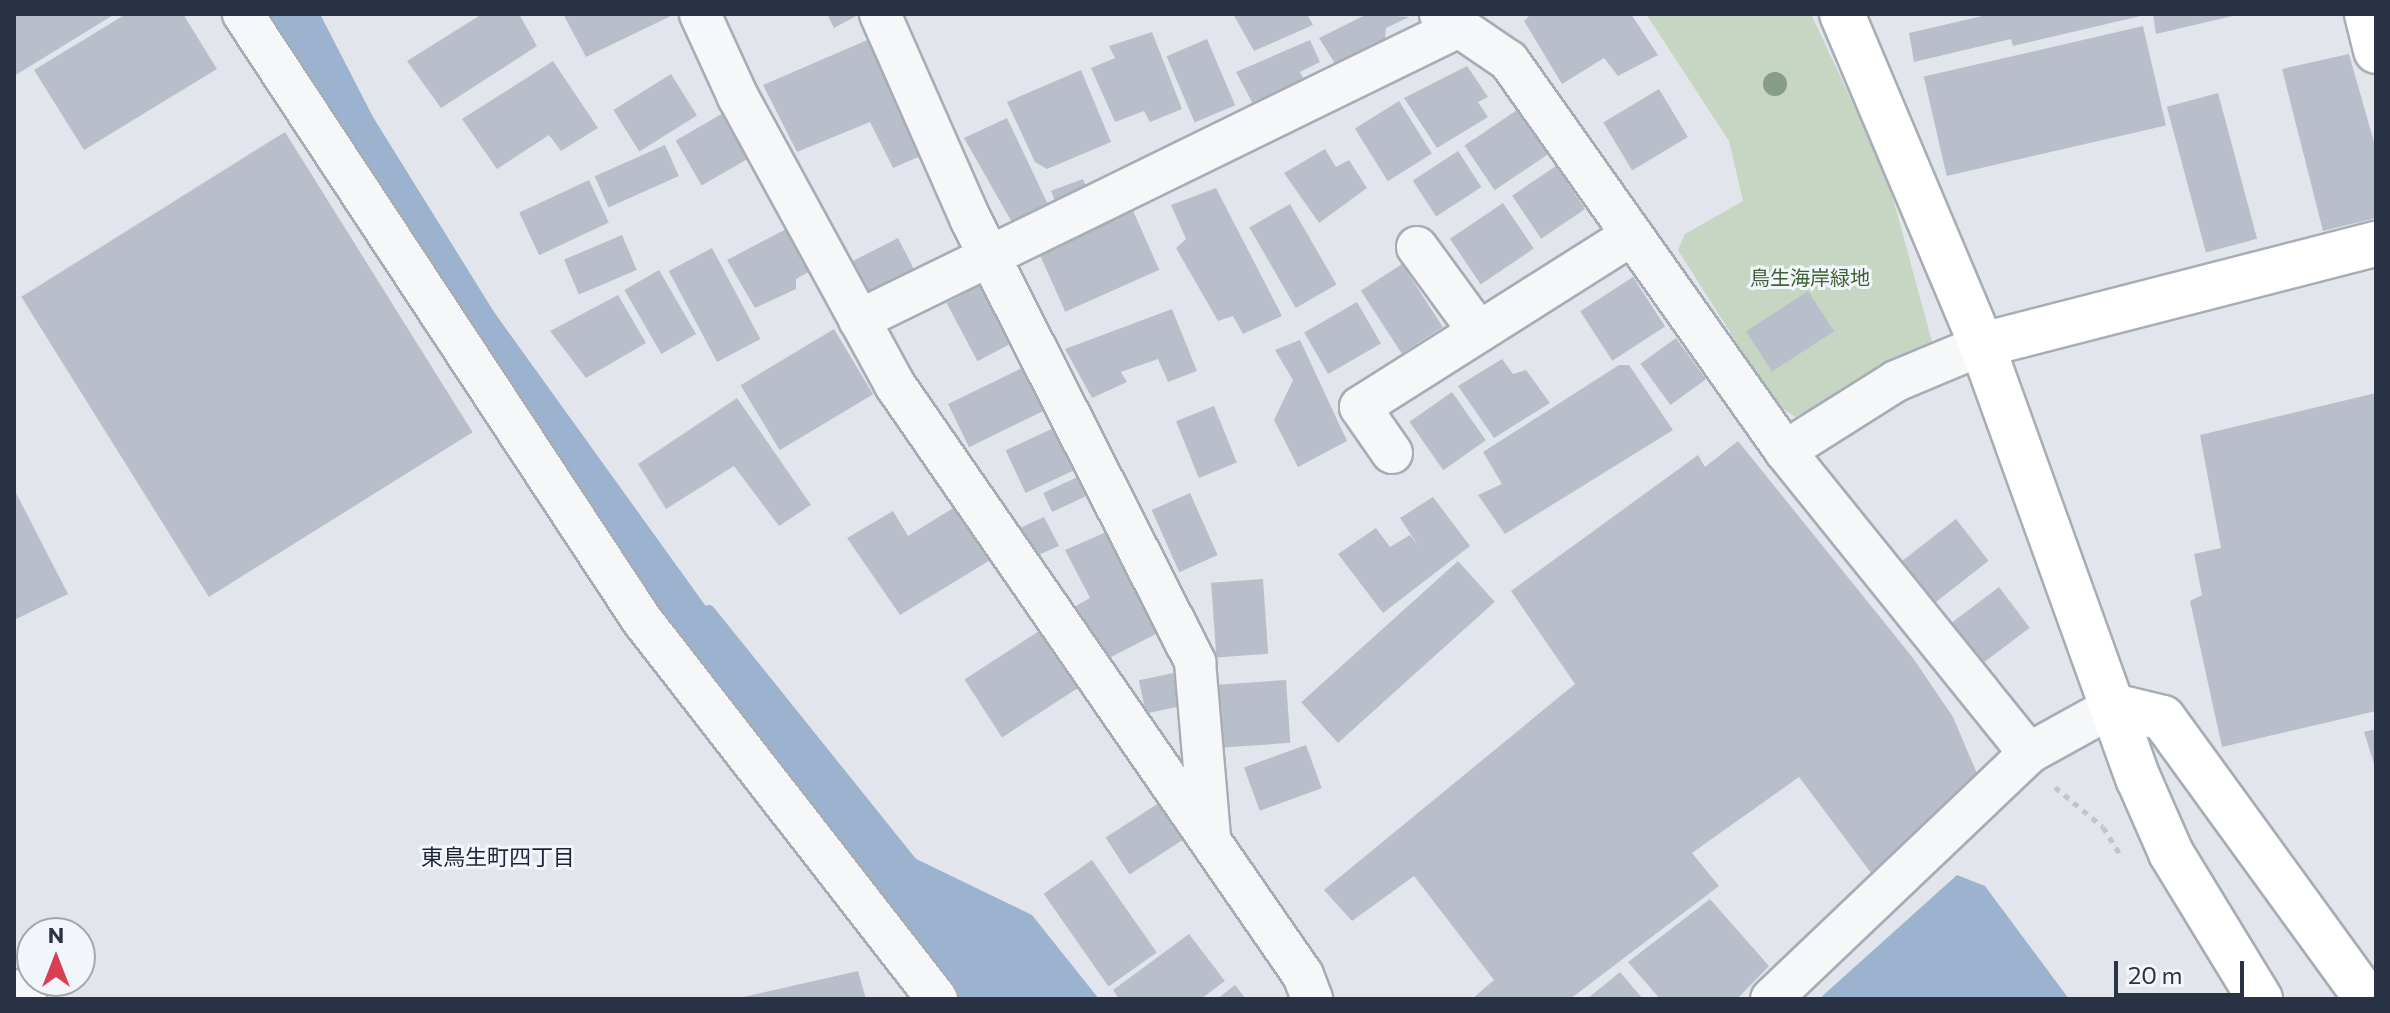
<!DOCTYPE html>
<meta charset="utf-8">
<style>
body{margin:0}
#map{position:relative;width:2390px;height:1013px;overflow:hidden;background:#e2e6ec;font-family:Commissioner,"Noto Sans JP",sans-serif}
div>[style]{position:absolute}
.green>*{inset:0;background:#c7d6c3}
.water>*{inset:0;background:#9bb3ce}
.stream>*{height:12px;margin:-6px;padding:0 6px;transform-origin:6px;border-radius:6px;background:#9bb3ce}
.building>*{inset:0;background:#b9bfca;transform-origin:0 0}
.path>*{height:5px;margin-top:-2.5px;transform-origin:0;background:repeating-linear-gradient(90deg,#c1c4ca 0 6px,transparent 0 12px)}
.roads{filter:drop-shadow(2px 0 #a7adb7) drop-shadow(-2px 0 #a7adb7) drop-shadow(0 2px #a7adb7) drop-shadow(0 -2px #a7adb7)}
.street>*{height:40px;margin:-20px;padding:0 20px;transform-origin:20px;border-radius:20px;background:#f6f7f9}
.secondary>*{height:44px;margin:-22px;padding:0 22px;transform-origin:22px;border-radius:22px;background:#fff}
.trees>*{width:24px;height:24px;margin:-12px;border-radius:50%;background:#879d87}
span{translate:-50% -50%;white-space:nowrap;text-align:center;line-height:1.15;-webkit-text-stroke:6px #f2f5f9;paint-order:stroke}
.park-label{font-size:20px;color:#3d6235}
.neighbourhood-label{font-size:22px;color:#1b2436}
.frame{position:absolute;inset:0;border:16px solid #293345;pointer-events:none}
.north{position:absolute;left:16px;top:917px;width:80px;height:80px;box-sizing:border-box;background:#f2f5f9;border:2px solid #a2a7b1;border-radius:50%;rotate:0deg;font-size:22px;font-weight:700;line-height:32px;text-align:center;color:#293345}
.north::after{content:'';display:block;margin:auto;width:28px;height:36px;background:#d93f54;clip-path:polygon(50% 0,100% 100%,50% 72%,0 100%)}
.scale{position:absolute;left:2114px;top:961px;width:130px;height:36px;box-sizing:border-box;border:4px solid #293345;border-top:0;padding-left:10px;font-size:24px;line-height:28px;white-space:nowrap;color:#293345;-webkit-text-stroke:6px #f2f5f9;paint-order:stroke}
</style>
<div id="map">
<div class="green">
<i style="clip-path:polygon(1646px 14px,1811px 14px,1887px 176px,1934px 349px,1877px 369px,1848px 392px,1795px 417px,1774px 402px,1678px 250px,1685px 234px,1743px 201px,1729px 141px)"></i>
</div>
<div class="water">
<i style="clip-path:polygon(267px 14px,320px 14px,373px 117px,494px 312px,715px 619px,904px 853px,1032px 915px,1099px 999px,956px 999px,695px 671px)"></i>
<i style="clip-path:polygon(1957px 875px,1985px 886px,2069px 999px,1819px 999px)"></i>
</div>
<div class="stream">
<i style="left:709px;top:611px;width:322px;rotate:51.2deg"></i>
</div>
<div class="building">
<i style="clip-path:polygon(14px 14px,115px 14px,14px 76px)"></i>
<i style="clip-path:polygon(126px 14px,183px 14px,217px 69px,84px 150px,34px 70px)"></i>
<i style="clip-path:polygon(482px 14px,519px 14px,537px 46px,441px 108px,407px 61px)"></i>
<i style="clip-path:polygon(563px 14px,675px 14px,586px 57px)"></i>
<i style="clip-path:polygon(827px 14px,860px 14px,834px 28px)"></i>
<i style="clip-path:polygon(1233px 14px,1307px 14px,1313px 25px,1254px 51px)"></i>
<i style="clip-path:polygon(1367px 14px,1409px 17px,1386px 28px,1384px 51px,1341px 73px,1319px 38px)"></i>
<i style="clip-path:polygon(1531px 14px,1631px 14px,1658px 55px,1618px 76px,1604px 58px,1562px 84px,1524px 21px)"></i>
<i style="clip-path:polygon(1991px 14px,2144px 14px,2145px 15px,2013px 46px,2011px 39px,1914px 62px,1909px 33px)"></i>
<i style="clip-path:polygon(2153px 14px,2237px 14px,2237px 15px,2156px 34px)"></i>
<i style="left:2143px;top:26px;width:102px;height:225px;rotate:77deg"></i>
<i style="clip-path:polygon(1152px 32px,1182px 109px,1150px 122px,1144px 111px,1115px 122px,1091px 68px,1115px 58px,1109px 46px)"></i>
<i style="clip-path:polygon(879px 35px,930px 152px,893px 168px,870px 122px,797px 152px,763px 85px)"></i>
<i style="left:1207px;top:39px;width:72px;height:44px;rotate:67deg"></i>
<i style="clip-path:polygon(1310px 40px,1320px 62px,1300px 72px,1311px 94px,1260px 117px,1236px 72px)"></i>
<i style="clip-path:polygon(2349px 54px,2376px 149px,2376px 218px,2323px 231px,2282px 69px)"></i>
<i style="clip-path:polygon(553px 61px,598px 128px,561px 151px,549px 135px,497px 169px,462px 119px)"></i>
<i style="clip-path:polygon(1467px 66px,1488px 97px,1478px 102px,1488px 117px,1437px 148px,1404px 98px)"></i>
<i style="clip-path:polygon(1081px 70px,1111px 142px,1047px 169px,1035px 162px,1007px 102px)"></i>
<i style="left:671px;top:74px;width:49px;height:68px;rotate:58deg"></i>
<i style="left:1659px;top:89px;width:56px;height:65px;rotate:59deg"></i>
<i style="left:2218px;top:93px;width:151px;height:53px;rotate:75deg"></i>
<i style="left:1399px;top:101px;width:62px;height:52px;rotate:58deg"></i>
<i style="left:1520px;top:108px;width:54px;height:67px;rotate:56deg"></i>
<i style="left:725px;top:112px;width:52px;height:57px;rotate:60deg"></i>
<i style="clip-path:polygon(1007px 118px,1054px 217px,1018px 233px,964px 138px)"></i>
<i style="left:285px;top:132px;width:354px;height:311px;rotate:58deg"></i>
<i style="left:665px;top:145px;width:34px;height:77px;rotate:66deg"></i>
<i style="clip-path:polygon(1325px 149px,1336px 167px,1349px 160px,1367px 188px,1319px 223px,1284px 173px)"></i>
<i style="left:1458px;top:151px;width:43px;height:54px;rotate:57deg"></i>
<i style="left:1556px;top:166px;width:52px;height:53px;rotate:56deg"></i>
<i style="left:1083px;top:179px;width:29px;height:34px;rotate:70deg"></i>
<i style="left:589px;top:180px;width:47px;height:77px;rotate:65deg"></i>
<i style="clip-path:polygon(1216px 188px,1282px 316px,1243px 334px,1233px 316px,1218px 321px,1176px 248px,1186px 239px,1171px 205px)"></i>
<i style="left:1503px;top:203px;width:55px;height:64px;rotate:56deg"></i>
<i style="left:1130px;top:204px;width:72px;height:103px;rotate:66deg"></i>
<i style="left:1290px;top:204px;width:93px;height:47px;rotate:60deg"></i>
<i style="clip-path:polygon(790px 227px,812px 270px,796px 279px,796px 289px,755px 308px,727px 260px)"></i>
<i style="left:622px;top:235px;width:38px;height:63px;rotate:67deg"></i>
<i style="left:898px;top:238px;width:46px;height:58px;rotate:63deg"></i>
<i style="left:712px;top:248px;width:103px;height:49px;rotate:62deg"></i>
<i style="left:1402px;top:264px;width:75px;height:49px;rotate:57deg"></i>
<i style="left:659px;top:270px;width:74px;height:40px;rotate:60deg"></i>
<i style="left:1633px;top:277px;width:59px;height:63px;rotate:57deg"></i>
<i style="left:988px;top:281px;width:66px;height:47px;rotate:62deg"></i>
<i style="left:1808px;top:291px;width:48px;height:74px;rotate:57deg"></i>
<i style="clip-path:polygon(618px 295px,646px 343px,586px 378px,550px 331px)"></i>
<i style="left:1357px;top:302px;width:48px;height:61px;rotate:60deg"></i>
<i style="clip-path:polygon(1172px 309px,1197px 371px,1168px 382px,1158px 359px,1121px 372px,1127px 382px,1092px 398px,1065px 349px)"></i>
<i style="left:834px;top:329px;width:76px;height:109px;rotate:59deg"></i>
<i style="left:1676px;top:338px;width:51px;height:44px;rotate:54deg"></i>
<i style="clip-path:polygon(1300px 340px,1347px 441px,1298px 467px,1274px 420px,1293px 380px,1275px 350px)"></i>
<i style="clip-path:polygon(1502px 359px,1513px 374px,1526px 370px,1550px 403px,1494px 438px,1458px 386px)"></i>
<i style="left:1028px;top:365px;width:48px;height:89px;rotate:64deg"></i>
<i style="clip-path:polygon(1619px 365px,1629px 365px,1673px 430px,1505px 534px,1478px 495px,1502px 484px,1483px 452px)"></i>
<i style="left:1452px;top:392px;width:59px;height:52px;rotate:55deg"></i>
<i style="clip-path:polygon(2376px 393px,2376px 711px,2222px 747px,2190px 601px,2202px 595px,2194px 554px,2221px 548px,2200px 435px)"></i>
<i style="clip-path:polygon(737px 398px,811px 505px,779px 526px,734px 466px,666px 509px,638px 464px)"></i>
<i style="left:1214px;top:406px;width:61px;height:41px;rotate:68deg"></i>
<i style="left:1060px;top:425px;width:47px;height:60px;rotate:65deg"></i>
<i style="clip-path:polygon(1738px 441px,1913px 658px,1953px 717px,1981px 783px,1871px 873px,1799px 777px,1692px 853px,1719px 886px,1570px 999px,1472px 999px,1494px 980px,1414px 876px,1352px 921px,1324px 890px,1575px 684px,1511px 591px,1698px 455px,1705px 467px)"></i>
<i style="left:1084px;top:474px;width:21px;height:45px;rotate:65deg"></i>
<i style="clip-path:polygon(14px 489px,68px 594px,14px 620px)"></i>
<i style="left:1190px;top:493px;width:68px;height:42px;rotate:66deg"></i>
<i style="clip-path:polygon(1433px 497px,1470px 546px,1383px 613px,1338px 554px,1376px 528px,1390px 547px,1410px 535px,1419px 547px,1400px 518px)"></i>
<i style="clip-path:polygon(958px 505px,992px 559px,900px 615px,847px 538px,893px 511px,908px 536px)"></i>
<i style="clip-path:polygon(1044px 517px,1059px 546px,1029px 559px,1013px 531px)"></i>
<i style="left:1956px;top:519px;width:53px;height:68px;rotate:52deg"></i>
<i style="clip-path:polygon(1111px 530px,1158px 633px,1109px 658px,1074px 607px,1090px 598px,1065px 550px)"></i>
<i style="left:1458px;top:561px;width:55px;height:211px;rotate:48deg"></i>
<i style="left:1263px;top:579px;width:75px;height:52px;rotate:86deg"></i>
<i style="left:1999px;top:587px;width:51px;height:63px;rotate:53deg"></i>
<i style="left:1050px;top:624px;width:69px;height:102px;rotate:57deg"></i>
<i style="left:1178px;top:672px;width:34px;height:40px;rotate:78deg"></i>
<i style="left:1286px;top:680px;width:63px;height:72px;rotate:86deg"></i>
<i style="clip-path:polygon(2376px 729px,2376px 767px,2375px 767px,2364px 732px)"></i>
<i style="left:1306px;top:745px;width:46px;height:66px;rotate:70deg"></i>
<i style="left:1171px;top:795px;width:44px;height:78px;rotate:57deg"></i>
<i style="left:1092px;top:860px;width:113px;height:59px;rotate:55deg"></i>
<i style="clip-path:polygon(1710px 899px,1769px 966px,1737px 999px,1660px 999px,1628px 962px)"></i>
<i style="clip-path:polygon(1189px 934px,1225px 981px,1201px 999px,1119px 999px,1113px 990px)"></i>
<i style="clip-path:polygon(858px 971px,866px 999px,739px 999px,739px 998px)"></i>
<i style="clip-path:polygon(1620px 972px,1643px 999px,1587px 999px)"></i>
<i style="clip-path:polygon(1235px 985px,1246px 999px,1217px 999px)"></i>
</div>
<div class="path">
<i style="left:2055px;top:787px;width:62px;rotate:39.8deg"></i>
<i style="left:2103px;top:827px;width:32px;rotate:58deg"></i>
</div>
<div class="roads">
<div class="street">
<i style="left:243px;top:14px;width:726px;rotate:56.64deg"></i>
<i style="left:642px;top:620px;width:480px;rotate:52.1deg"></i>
<i style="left:700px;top:14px;width:91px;rotate:65.4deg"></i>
<i style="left:738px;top:97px;width:328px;rotate:61.4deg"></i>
<i style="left:895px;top:385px;width:717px;rotate:55.34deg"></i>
<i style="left:1303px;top:975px;width:26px;rotate:69deg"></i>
<i style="left:880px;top:14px;width:225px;rotate:66.2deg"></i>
<i style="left:971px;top:220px;width:496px;rotate:63.1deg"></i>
<i style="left:1195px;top:662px;width:176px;rotate:85.1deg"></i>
<i style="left:1440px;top:14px;width:83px;rotate:34.3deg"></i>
<i style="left:1509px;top:61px;width:478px;rotate:54.7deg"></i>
<i style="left:1785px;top:451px;width:388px;rotate:51.1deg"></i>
<i style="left:1417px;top:247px;width:105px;rotate:53.9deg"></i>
<i style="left:859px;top:320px;width:668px;rotate:-26.03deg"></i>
<i style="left:1785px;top:451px;width:131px;rotate:-32.2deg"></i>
<i style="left:1896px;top:381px;width:93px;rotate:-22.7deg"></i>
<i style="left:1392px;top:453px;width:56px;rotate:-124.8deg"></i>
<i style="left:1360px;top:407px;width:322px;rotate:-32.3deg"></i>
<i style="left:14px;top:990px;width:15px;rotate:37deg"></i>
<i style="left:1771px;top:999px;width:356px;rotate:-43.6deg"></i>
<i style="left:2029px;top:753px;width:97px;rotate:-28.9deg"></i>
</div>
<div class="secondary">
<i style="left:1842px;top:14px;width:359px;rotate:67.1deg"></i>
<i style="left:1982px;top:345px;width:462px;rotate:70.2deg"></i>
<i style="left:2139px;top:780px;width:80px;rotate:66.3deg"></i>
<i style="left:2171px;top:853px;width:171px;rotate:58.6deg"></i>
<i style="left:2367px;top:14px;width:38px;rotate:76deg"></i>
<i style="left:1982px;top:345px;width:407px;rotate:-14.4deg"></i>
<i style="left:2114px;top:706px;width:50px;rotate:13.8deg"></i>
<i style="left:2163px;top:718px;width:347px;rotate:54deg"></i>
</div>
</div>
<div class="trees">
<i style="left:1775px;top:84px"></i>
</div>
<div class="park-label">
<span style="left:1810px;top:277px">鳥生海岸緑地</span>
</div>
<div class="neighbourhood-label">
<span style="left:498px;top:857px">東鳥生町四丁目</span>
</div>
<div class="frame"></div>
<div class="north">N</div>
<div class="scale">20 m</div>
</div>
